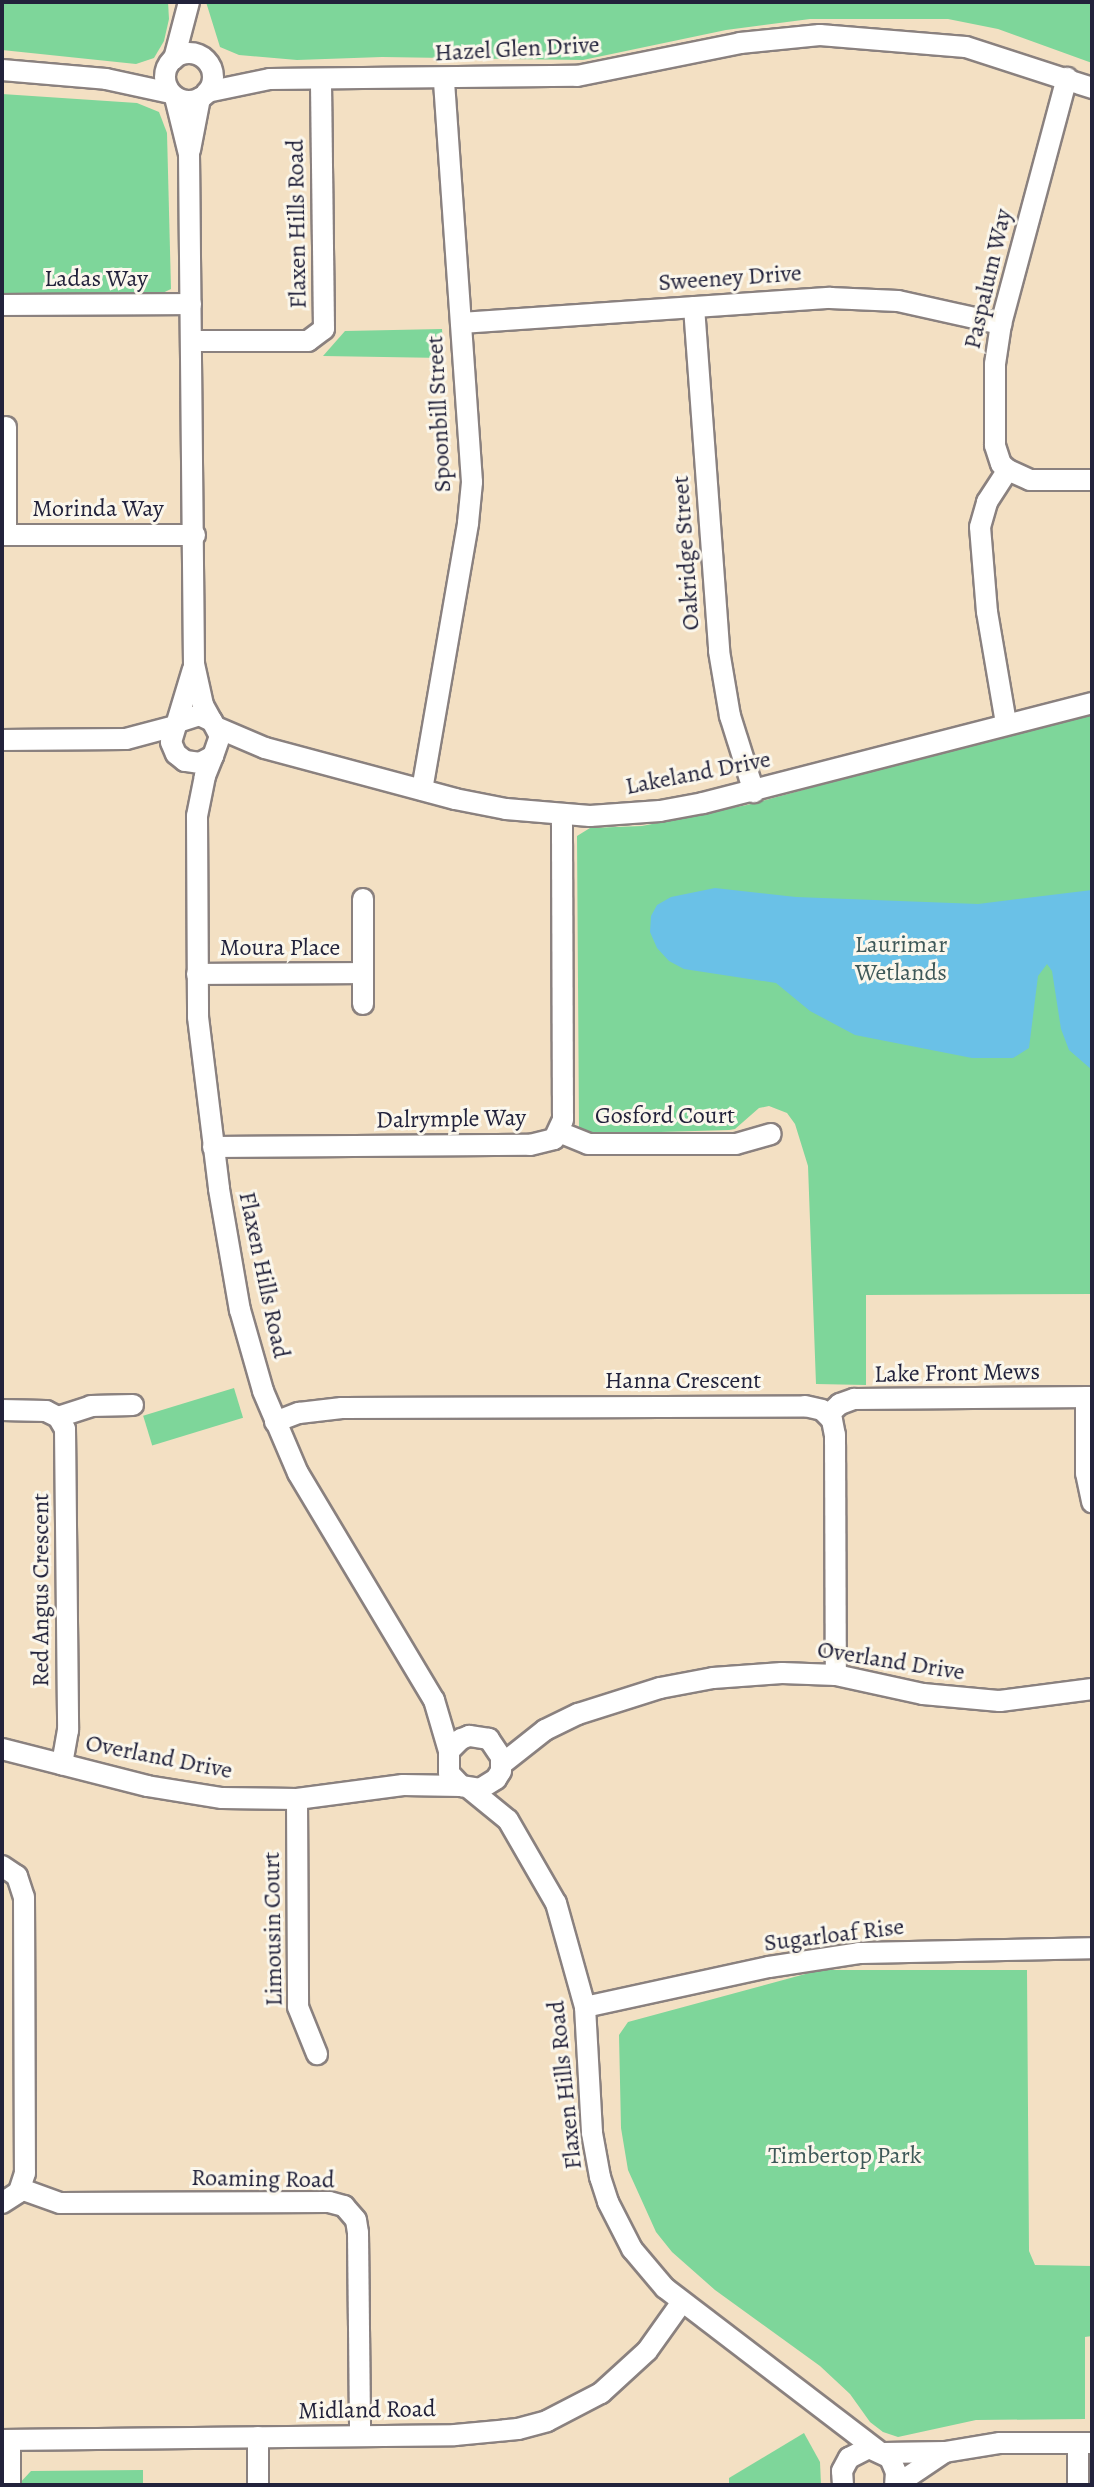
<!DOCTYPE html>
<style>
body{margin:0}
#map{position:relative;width:1094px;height:2487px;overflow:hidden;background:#f3e0c3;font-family:Alegreya,serif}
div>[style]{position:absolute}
.green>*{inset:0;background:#7ed69a;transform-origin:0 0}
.water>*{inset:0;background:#6ac1e7}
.roads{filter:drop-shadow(2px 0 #8a817f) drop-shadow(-2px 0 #8a817f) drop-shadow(0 2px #8a817f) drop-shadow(0 -2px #8a817f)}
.minor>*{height:20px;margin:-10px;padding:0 10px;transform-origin:10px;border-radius:10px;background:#fff}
.minor>.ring{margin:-10px;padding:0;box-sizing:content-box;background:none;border:20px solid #fff;border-radius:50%}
span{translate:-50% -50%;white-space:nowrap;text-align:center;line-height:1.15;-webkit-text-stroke:6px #fbf7ec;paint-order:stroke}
.street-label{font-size:24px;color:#22223b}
.park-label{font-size:24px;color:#3e5858}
.frame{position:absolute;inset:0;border:4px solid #22223b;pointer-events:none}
</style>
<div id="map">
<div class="green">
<i style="clip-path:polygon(2px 2px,168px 2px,169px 19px,164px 41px,154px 58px,136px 64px,2px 50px)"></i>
<i style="clip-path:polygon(206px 2px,1092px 2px,1092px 63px,998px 29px,948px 19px,810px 19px,726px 30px,583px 60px,382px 57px,297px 60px,239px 55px,220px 47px)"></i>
<i style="clip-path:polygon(2px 94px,137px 103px,159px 112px,167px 133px,171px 289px,152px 298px,2px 298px)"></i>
<i style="clip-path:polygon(442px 329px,444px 358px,323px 356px,345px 331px)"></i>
<i style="clip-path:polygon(1092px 712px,1092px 1294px,866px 1295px,866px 1385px,816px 1384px,808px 1166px,795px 1124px,787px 1113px,769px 1106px,759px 1108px,735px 1129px,729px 1130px,592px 1134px,579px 1129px,577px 836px,590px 828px,642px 826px,747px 805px)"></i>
<i style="left:234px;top:1388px;width:31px;height:95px;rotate:73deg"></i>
<i style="clip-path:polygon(820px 1970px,1027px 1970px,1029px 2251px,1035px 2265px,1092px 2266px,1092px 2336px,1085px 2337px,1085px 2419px,976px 2420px,898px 2437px,883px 2432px,870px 2422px,850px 2394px,820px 2366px,715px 2290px,672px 2252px,656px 2232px,628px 2170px,621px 2128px,619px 2035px,628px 2022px)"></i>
<i style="clip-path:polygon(804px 2433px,820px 2462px,821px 2485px,729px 2485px,729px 2478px)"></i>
<i style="clip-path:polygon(143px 2470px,143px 2485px,18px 2485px,31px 2471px)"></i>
</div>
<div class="water">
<i style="clip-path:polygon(715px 888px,796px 897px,978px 904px,1092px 890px,1092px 1070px,1069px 1050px,1061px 1029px,1052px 971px,1047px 964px,1038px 976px,1029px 1048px,1013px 1058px,972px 1058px,855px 1035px,810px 1011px,776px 983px,684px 969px,669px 961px,657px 948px,650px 932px,651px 916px,657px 905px,671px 897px)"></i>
</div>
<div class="roads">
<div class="minor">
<i class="ring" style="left:165px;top:53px;width:28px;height:28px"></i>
<i style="left:174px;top:59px;width:59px;rotate:-75.3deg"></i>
<i style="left:2px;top:70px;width:104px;rotate:4.9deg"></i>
<i style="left:106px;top:79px;width:66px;rotate:12.2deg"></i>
<i style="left:207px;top:92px;width:64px;rotate:-11.7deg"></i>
<i style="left:270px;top:79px;width:307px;rotate:-0.6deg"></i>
<i style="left:577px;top:76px;width:166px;rotate:-11.4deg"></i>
<i style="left:740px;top:43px;width:80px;rotate:-5.7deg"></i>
<i style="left:820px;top:35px;width:146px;rotate:4.7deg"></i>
<i style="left:966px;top:47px;width:133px;rotate:18deg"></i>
<i style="left:175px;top:97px;width:59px;rotate:76.2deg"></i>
<i style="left:189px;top:154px;width:510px;rotate:89.44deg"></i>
<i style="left:194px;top:664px;width:42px;rotate:77.6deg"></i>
<i style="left:203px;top:705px;width:18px;rotate:61deg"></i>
<i style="left:190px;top:150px;width:53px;rotate:-79.1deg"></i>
<i style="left:2px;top:305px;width:189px;rotate:-0.3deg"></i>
<i style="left:694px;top:307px;width:345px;rotate:85.8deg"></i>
<i style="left:719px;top:651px;width:66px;rotate:80.4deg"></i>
<i style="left:730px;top:716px;width:80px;rotate:72.5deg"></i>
<i style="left:461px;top:323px;width:370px;rotate:-3.9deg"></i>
<i style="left:830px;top:298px;width:68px;rotate:2.5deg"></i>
<i style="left:898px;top:301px;width:106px;rotate:12.6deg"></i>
<i style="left:193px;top:341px;width:115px"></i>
<i style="left:308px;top:341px;width:20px;rotate:-37deg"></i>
<i style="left:324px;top:329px;width:250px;rotate:-90.7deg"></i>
<i style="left:6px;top:427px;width:108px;rotate:90deg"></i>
<i style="left:1008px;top:470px;width:24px;rotate:24deg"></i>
<i style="left:1030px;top:480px;width:62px"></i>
<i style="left:2px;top:535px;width:193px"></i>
<i style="left:178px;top:722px;width:22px;rotate:-18deg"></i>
<i style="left:199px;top:715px;width:14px;rotate:25deg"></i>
<i style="left:212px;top:721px;width:17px;rotate:62deg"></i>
<i style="left:220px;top:736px;width:21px;rotate:109deg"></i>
<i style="left:213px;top:756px;width:15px;rotate:152deg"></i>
<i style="left:200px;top:763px;width:15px;rotate:-172deg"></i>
<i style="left:185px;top:761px;width:11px;rotate:-142deg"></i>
<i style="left:176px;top:754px;width:13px;rotate:-113deg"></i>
<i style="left:171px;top:742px;width:76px;rotate:-73.2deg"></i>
<i style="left:1006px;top:723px;width:113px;rotate:-99.7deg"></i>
<i style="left:987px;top:612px;width:85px;rotate:-94.7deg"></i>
<i style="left:980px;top:527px;width:26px;rotate:-74deg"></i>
<i style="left:987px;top:502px;width:38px;rotate:-57deg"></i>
<i style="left:1008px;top:470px;width:9px;rotate:-139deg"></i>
<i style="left:1001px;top:464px;width:20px;rotate:-108deg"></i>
<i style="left:995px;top:445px;width:81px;rotate:-90deg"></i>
<i style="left:995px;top:364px;width:40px;rotate:-81.5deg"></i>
<i style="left:1001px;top:324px;width:255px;rotate:-75deg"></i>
<i style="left:218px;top:728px;width:51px;rotate:23.1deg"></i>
<i style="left:265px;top:748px;width:197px;rotate:15deg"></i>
<i style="left:455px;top:799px;width:52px;rotate:11.1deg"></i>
<i style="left:506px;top:809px;width:84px;rotate:4.8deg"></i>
<i style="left:590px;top:816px;width:70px;rotate:-4.1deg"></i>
<i style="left:660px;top:811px;width:44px;rotate:-10.5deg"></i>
<i style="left:703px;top:803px;width:402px;rotate:-14.4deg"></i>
<i style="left:2px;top:740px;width:124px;rotate:-0.5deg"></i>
<i style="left:126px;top:739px;width:51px;rotate:-14.9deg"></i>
<i style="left:213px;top:756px;width:22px;rotate:112deg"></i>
<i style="left:205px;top:776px;width:41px;rotate:101.3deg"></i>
<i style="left:197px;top:816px;width:201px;rotate:89.7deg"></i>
<i style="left:198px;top:1017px;width:173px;rotate:83deg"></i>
<i style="left:219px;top:1189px;width:123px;rotate:80.2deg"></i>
<i style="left:240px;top:1310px;width:84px;rotate:74.1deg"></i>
<i style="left:263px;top:1391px;width:89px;rotate:66.9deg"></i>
<i style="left:298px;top:1473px;width:265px;rotate:59.1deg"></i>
<i style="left:434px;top:1700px;width:53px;rotate:73.6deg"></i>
<i style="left:449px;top:1751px;width:22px;rotate:90deg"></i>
<i style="left:449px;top:1773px;width:18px;rotate:47deg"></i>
<i style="left:461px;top:1786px;width:19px;rotate:9deg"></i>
<i style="left:480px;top:1789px;width:19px;rotate:-32deg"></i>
<i style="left:496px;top:1779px;width:9px;rotate:-58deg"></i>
<i style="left:501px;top:1771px;width:14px;rotate:-90deg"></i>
<i style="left:501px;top:1757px;width:22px;rotate:-124deg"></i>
<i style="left:489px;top:1739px;width:20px;rotate:-171deg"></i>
<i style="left:469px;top:1736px;width:9px;rotate:159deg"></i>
<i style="left:461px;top:1739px;width:17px;rotate:135deg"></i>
<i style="left:422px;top:790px;width:271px;rotate:-80.2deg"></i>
<i style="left:468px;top:523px;width:41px;rotate:-84.4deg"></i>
<i style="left:472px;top:482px;width:404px;rotate:-94deg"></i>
<i style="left:363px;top:899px;width:105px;rotate:90deg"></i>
<i style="left:197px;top:974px;width:166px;rotate:-0.3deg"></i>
<i style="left:559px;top:1132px;width:31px;rotate:22deg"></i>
<i style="left:588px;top:1144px;width:148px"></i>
<i style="left:736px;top:1144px;width:36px;rotate:-16deg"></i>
<i style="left:213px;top:1147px;width:317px;rotate:-0.4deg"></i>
<i style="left:530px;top:1145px;width:25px;rotate:-14deg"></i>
<i style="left:554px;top:1139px;width:21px;rotate:-65deg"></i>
<i style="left:563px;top:1120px;width:304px;rotate:-90.2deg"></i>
<i style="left:1086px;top:1397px;width:76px;rotate:90deg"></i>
<i style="left:1086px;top:1473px;width:30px;rotate:78deg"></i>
<i style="left:2px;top:1410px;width:44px;rotate:1.3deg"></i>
<i style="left:46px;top:1411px;width:13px;rotate:27deg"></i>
<i style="left:58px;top:1417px;width:14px;rotate:60deg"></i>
<i style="left:65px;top:1429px;width:301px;rotate:89.4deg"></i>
<i style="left:68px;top:1730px;width:35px;rotate:100deg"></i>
<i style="left:828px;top:1415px;width:16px;rotate:-43deg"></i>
<i style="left:840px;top:1404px;width:15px;rotate:-20deg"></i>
<i style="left:854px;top:1399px;width:238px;rotate:-0.5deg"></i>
<i style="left:58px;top:1417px;width:35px;rotate:-18deg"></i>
<i style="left:91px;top:1406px;width:42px;rotate:-1.4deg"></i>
<i style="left:275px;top:1422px;width:26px;rotate:-21deg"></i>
<i style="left:299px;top:1413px;width:43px;rotate:-6.6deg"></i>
<i style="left:342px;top:1408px;width:463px;rotate:-0.2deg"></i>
<i style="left:805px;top:1406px;width:17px;rotate:13deg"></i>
<i style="left:822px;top:1410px;width:14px;rotate:45deg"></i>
<i style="left:832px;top:1420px;width:15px;rotate:79deg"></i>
<i style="left:835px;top:1435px;width:240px;rotate:89.8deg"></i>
<i style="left:2px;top:1749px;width:150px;rotate:14.3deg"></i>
<i style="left:147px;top:1786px;width:76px;rotate:9.1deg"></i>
<i style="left:222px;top:1798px;width:75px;rotate:0.8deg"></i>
<i style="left:297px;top:1799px;width:107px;rotate:-7.5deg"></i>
<i style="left:403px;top:1785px;width:58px;rotate:1deg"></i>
<i style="left:502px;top:1764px;width:55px;rotate:-38.3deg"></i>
<i style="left:545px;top:1730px;width:37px;rotate:-26deg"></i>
<i style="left:578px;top:1714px;width:86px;rotate:-17.6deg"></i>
<i style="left:660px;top:1688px;width:54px;rotate:-10.7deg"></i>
<i style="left:713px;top:1678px;width:69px;rotate:-4.1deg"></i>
<i style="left:782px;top:1673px;width:54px;rotate:2.1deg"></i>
<i style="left:836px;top:1675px;width:89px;rotate:12.3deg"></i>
<i style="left:923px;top:1694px;width:77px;rotate:5.2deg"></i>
<i style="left:1000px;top:1701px;width:93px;rotate:-7.4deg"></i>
<i style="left:470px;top:1789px;width:49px;rotate:39.2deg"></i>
<i style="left:508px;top:1820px;width:96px;rotate:60deg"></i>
<i style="left:556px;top:1903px;width:108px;rotate:74.4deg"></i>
<i style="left:585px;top:2007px;width:126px;rotate:86.8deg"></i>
<i style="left:592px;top:2133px;width:45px;rotate:79.7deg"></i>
<i style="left:600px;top:2177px;width:26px;rotate:72deg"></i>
<i style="left:608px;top:2202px;width:53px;rotate:62.9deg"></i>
<i style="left:632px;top:2249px;width:51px;rotate:49.8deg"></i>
<i style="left:665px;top:2288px;width:267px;rotate:37.4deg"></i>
<i style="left:297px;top:1799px;width:208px;rotate:89.7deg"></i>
<i style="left:298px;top:2007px;width:51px;rotate:68deg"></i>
<i style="left:2px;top:1866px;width:18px;rotate:34deg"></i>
<i style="left:17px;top:1876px;width:22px;rotate:72deg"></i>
<i style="left:24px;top:1897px;width:276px;rotate:89.8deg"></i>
<i style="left:25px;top:2173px;width:20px;rotate:108deg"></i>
<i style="left:19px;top:2192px;width:20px;rotate:147deg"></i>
<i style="left:585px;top:2007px;width:188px;rotate:-12.3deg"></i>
<i style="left:769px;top:1967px;width:91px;rotate:-8.8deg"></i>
<i style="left:859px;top:1953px;width:233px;rotate:-1.2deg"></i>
<i style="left:21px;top:2189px;width:41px;rotate:19.7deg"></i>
<i style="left:60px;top:2203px;width:269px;rotate:-0.2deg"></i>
<i style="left:329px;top:2202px;width:16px;rotate:15deg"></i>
<i style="left:344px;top:2206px;width:18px;rotate:49deg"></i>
<i style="left:356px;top:2220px;width:13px;rotate:81deg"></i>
<i style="left:358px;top:2233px;width:203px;rotate:89.4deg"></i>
<i style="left:258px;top:2437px;width:48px;rotate:90deg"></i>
<i style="left:2px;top:2440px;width:453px;rotate:-0.6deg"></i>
<i style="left:455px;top:2435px;width:63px;rotate:-5.4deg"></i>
<i style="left:518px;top:2429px;width:30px;rotate:-15deg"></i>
<i style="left:547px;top:2421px;width:61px;rotate:-27.4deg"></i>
<i style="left:601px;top:2393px;width:62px;rotate:-42.4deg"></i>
<i style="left:647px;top:2351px;width:60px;rotate:-54.5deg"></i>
<i style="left:10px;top:2440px;width:45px;rotate:90deg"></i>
<i style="left:884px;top:2453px;width:61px;rotate:-0.9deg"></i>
<i style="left:945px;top:2452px;width:56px;rotate:-9.3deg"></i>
<i style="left:1000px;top:2443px;width:92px"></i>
<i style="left:843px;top:2485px;width:14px;rotate:-94deg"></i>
<i style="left:842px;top:2471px;width:15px;rotate:-62deg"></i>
<i style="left:849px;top:2458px;width:22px;rotate:-27deg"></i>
<i style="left:869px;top:2448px;width:23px;rotate:25deg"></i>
<i style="left:890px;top:2458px;width:15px;rotate:67deg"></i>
<i style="left:896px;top:2472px;width:13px;rotate:94deg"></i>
<i style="left:896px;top:2485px;width:59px;rotate:-34deg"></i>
<i style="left:1078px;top:2485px;width:42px;rotate:-90deg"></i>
</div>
</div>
<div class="street-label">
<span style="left:517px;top:49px;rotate:-3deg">Hazel Glen Drive</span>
<span style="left:297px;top:224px;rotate:-91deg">Flaxen Hills Road</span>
<span style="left:730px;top:278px;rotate:-4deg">Sweeney Drive</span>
<span style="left:96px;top:279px">Ladas Way</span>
<span style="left:988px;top:279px;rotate:-77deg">Paspalum Way</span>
<span style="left:439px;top:414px;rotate:-93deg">Spoonbill Street</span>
<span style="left:98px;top:509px">Morinda Way</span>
<span style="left:686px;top:553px;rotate:-94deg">Oakridge Street</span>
<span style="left:698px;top:773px;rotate:-11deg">Lakeland Drive</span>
<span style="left:280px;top:948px">Moura Place</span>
<span style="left:665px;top:1116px">Gosford Court</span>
<span style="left:451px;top:1119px;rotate:-1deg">Dalrymple Way</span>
<span style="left:264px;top:1275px;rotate:78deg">Flaxen Hills Road</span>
<span style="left:957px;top:1373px;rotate:-1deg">Lake Front Mews</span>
<span style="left:683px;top:1381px">Hanna Crescent</span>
<span style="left:41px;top:1590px;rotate:-90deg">Red Angus Crescent</span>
<span style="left:891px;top:1661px;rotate:9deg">Overland Drive</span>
<span style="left:159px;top:1757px;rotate:11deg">Overland Drive</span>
<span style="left:273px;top:1929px;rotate:-91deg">Limousin Court</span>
<span style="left:834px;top:1935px;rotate:-7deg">Sugarloaf Rise</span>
<span style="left:565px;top:2085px;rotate:-96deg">Flaxen Hills Road</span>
<span style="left:263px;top:2179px;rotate:1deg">Roaming Road</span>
<span style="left:367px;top:2410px;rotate:-1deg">Midland Road</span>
</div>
<div class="park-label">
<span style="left:901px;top:959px">Laurimar<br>Wetlands</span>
<span style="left:845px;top:2156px">Timbertop Park</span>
</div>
<div class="frame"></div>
</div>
